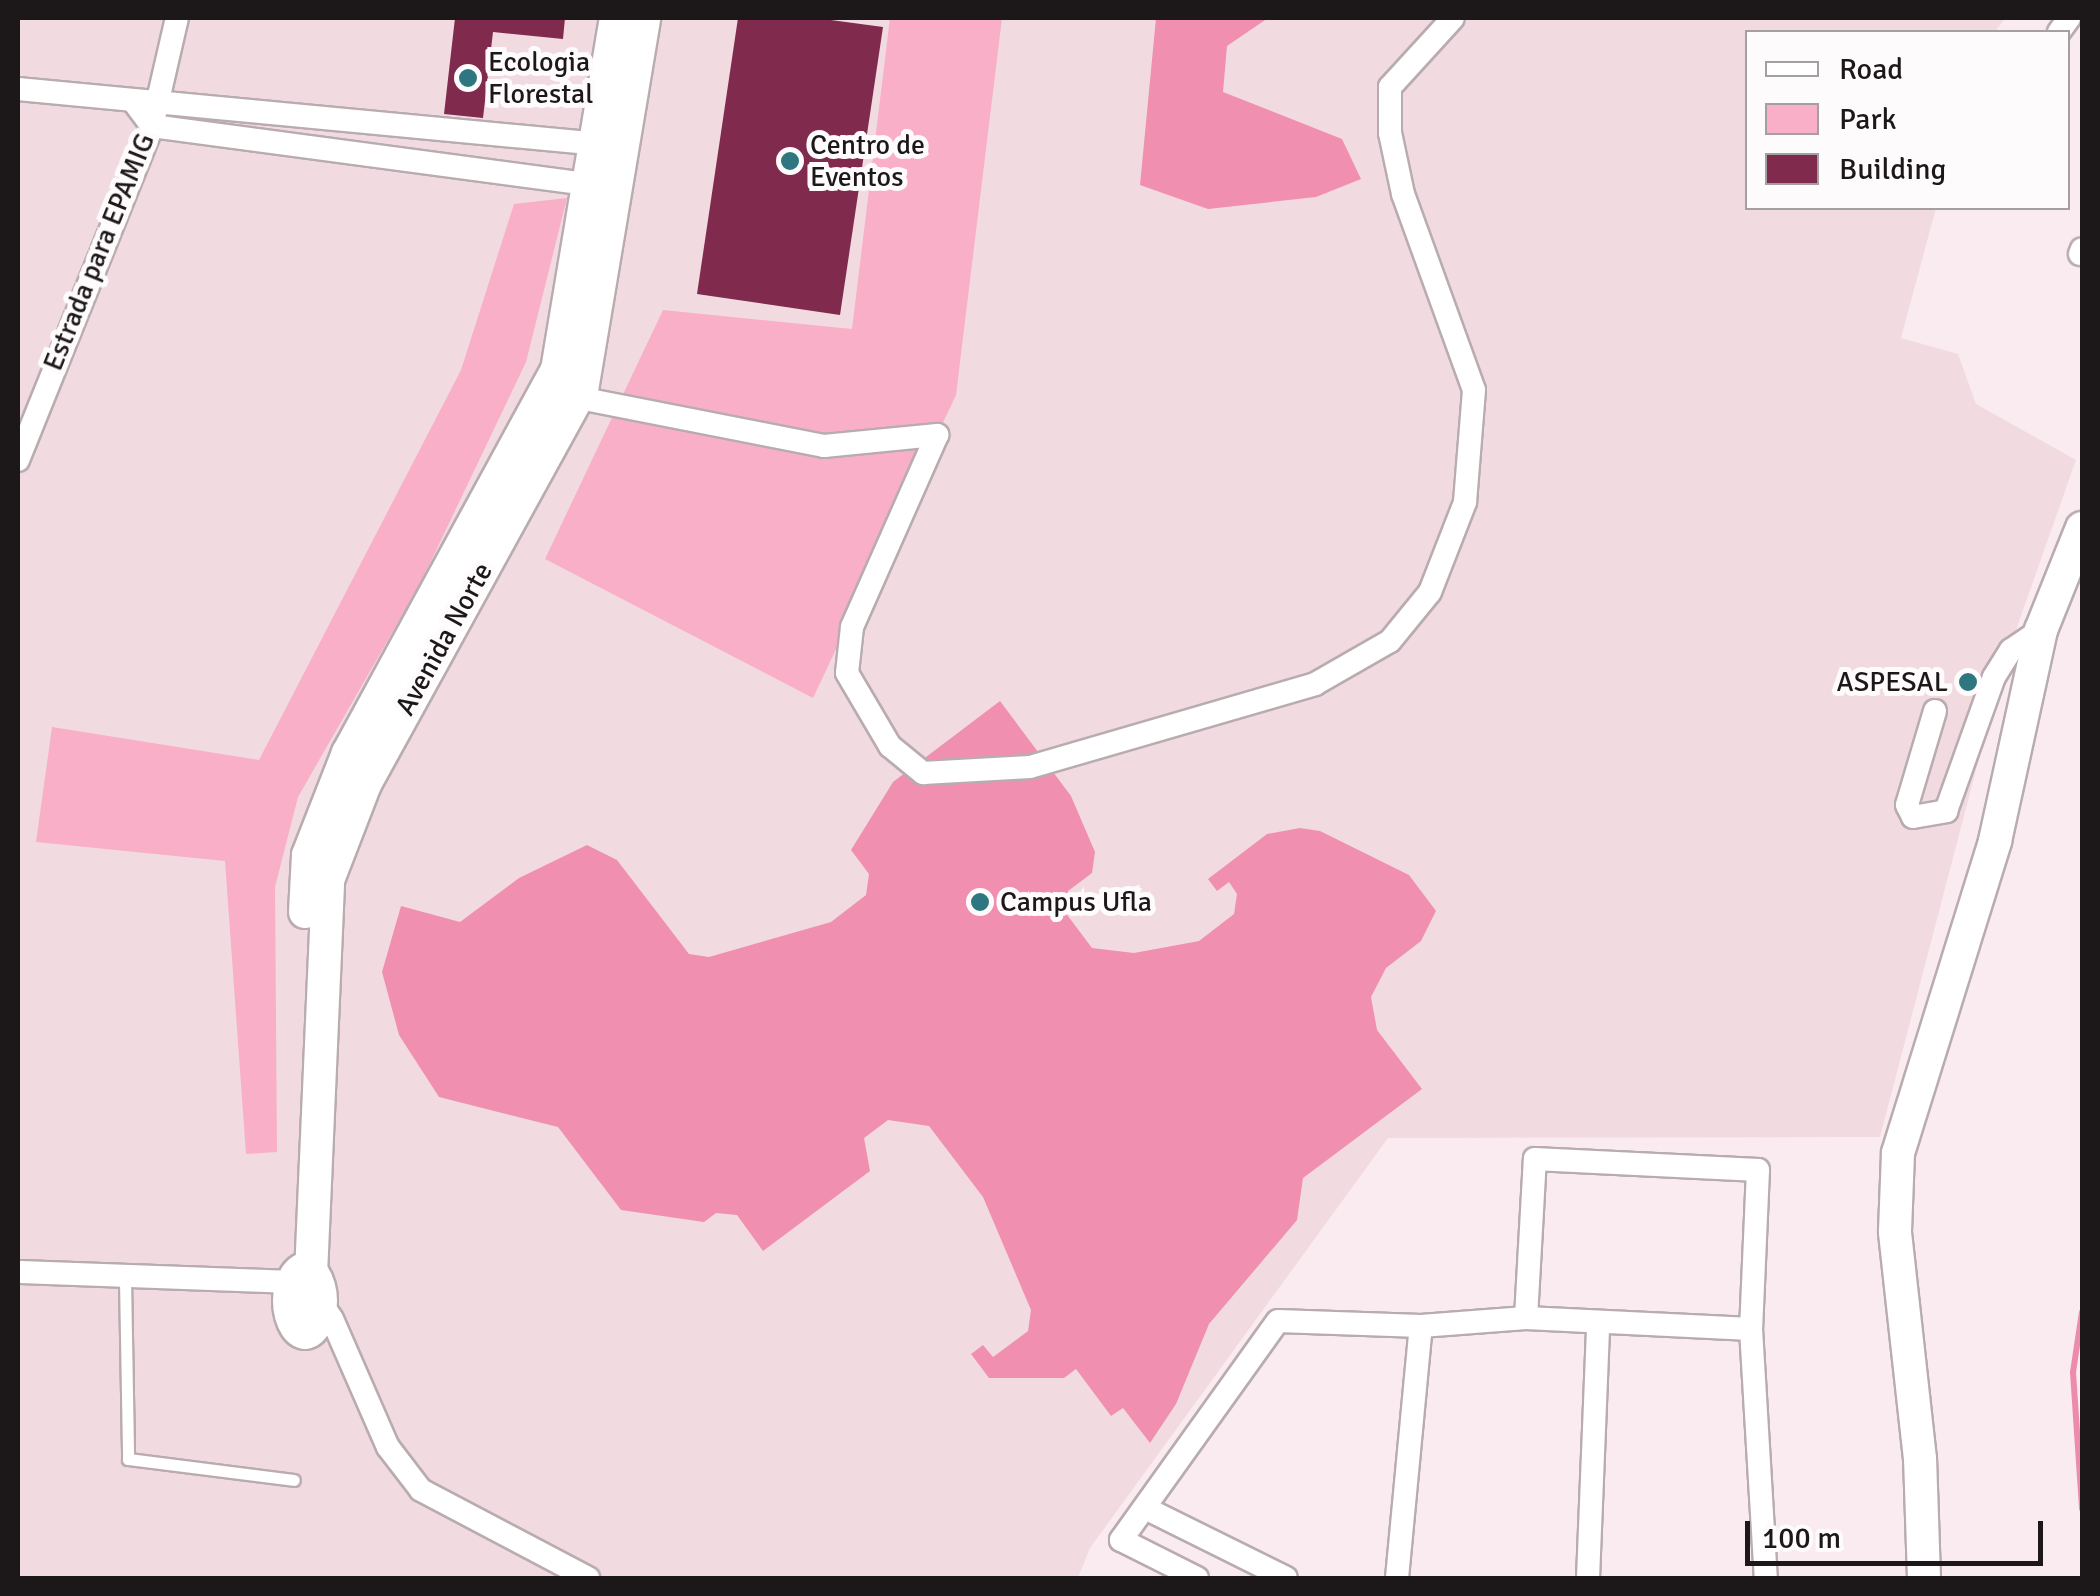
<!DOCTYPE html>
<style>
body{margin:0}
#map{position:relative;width:2100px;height:1596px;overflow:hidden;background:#f9ebef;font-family:Signika,sans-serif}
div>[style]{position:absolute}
.built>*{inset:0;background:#f1dbe1}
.green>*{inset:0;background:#f8afc7}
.forest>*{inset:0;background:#f18fb1}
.stream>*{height:6px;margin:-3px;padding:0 3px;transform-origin:3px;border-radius:3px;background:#ec8bad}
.building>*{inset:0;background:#802a4e}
.roads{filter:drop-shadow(2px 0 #b9acb0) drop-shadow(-2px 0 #b9acb0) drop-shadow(0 2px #b9acb0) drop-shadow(0 -2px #b9acb0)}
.lane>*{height:11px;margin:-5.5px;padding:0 5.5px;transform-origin:5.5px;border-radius:5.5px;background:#fff}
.street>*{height:22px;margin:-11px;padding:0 11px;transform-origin:11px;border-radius:11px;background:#fff}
.secondary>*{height:32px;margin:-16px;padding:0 16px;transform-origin:16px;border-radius:16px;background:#fff}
.secondary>.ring{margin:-16px;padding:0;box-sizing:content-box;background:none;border:32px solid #fff;border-radius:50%}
.dots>*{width:28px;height:28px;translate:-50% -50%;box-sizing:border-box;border:5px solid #fefbfc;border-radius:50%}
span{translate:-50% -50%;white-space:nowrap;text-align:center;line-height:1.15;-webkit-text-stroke:10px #fefbfc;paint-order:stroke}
.poi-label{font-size:28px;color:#1c1718}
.left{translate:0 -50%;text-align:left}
.right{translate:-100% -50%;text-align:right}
.street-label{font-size:28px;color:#1c1718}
.frame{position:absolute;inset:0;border:20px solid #1c1718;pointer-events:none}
.legend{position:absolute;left:1745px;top:30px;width:325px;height:180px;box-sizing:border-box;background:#fefbfc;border:2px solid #a4a0a1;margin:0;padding:12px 18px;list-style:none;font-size:30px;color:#1c1718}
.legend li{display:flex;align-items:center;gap:20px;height:50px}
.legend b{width:50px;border:2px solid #a4a0a1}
.scale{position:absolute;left:1745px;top:1521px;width:298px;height:45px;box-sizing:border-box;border:5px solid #1c1718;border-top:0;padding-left:12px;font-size:30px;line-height:35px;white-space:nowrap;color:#1c1718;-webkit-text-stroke:8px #fefbfc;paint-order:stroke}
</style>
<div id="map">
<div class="built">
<i style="clip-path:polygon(18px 18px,2005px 18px,1995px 32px,1748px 32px,1748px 208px,1936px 208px,1901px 338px,1958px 354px,1976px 404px,2076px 460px,2003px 667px,1880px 1137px,1388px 1138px,1090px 1548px,1078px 1578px,18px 1578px)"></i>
</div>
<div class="green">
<i style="clip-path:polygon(890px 18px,1002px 18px,956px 395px,813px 698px,545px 559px,663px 310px,852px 329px)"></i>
<i style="clip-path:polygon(567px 198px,526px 362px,420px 584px,298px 797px,275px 887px,277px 1152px,246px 1154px,225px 861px,36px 842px,52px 727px,259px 760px,461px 370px,514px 204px)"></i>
</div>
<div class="forest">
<i style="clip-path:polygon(1156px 18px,1268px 18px,1227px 46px,1223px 92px,1342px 139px,1361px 179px,1316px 197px,1208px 209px,1140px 185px)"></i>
<i style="clip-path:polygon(1000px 701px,1071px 796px,1095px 852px,1092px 873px,1068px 891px,1065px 912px,1092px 948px,1134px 953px,1199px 941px,1234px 914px,1237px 894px,1229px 882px,1217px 891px,1208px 879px,1267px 834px,1300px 828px,1320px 831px,1409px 875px,1436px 911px,1421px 941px,1386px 968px,1371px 997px,1377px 1030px,1422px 1089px,1303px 1178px,1297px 1220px,1209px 1324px,1176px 1404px,1150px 1443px,1123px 1408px,1111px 1416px,1076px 1369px,1064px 1378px,989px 1378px,971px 1354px,983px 1345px,993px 1357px,1028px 1331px,1031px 1310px,983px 1197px,929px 1126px,888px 1120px,864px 1138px,870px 1171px,763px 1251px,737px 1215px,716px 1213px,704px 1222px,621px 1210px,558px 1127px,439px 1097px,399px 1035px,382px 972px,401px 906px,460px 922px,519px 878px,587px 845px,617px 860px,689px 954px,709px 957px,831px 922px,866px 895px,869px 874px,851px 850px,893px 782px)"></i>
</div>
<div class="stream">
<i style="left:2082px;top:1312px;width:61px;rotate:98.5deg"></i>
<i style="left:2073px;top:1372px;width:137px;rotate:86.2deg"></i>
</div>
<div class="building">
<i style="clip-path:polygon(455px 18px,565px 18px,563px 39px,493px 32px,483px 118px,444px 114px)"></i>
<i style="clip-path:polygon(738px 18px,816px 18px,883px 27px,840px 315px,697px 294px)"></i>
</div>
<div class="roads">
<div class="lane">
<i style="left:125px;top:1279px;width:180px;rotate:89deg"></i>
<i style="left:128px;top:1459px;width:167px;rotate:7.2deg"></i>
</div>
<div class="street">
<i style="left:2059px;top:32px;width:17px;rotate:-54deg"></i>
<i style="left:18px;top:89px;width:584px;rotate:5.41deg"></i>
<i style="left:133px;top:101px;width:31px;rotate:53deg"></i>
<i style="left:152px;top:126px;width:445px;rotate:7.6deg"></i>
<i style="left:2080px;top:254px;width:5px;rotate:-68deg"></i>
<i style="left:564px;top:395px;width:265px;rotate:11.1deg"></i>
<i style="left:824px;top:446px;width:114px;rotate:-5.6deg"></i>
<i style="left:937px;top:435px;width:210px;rotate:113.9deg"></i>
<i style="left:852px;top:627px;width:46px;rotate:96.2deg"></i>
<i style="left:847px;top:673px;width:85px;rotate:59.5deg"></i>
<i style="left:890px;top:746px;width:43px;rotate:39.3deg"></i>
<i style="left:923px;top:773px;width:107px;rotate:-3.2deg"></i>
<i style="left:1030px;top:767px;width:297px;rotate:-16.2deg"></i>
<i style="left:1315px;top:684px;width:86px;rotate:-29.8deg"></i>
<i style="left:1390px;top:641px;width:63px;rotate:-50.8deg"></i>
<i style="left:1430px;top:592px;width:97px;rotate:-68.7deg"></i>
<i style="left:1465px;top:502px;width:112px;rotate:-85.4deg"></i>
<i style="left:1474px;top:390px;width:208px;rotate:-109.9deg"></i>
<i style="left:1403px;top:194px;width:62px;rotate:-102deg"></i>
<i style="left:1390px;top:133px;width:46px;rotate:-90deg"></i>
<i style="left:1390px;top:87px;width:93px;rotate:-47.6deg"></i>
<i style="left:18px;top:460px;width:360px;rotate:-68.1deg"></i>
<i style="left:152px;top:126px;width:111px;rotate:-77deg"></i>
<i style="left:1935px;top:711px;width:98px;rotate:106.6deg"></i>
<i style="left:1907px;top:805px;width:13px;rotate:63deg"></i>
<i style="left:1913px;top:817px;width:34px;rotate:-10deg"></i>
<i style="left:1946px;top:811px;width:142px;rotate:-70.3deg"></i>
<i style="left:1994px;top:677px;width:32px;rotate:-58deg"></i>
<i style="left:2011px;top:650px;width:36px;rotate:-34deg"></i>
<i style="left:18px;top:1272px;width:271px;rotate:2.1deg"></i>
<i style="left:311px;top:1288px;width:37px;rotate:56deg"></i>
<i style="left:332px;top:1319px;width:140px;rotate:66.4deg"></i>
<i style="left:388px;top:1447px;width:54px;rotate:52.5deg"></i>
<i style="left:421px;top:1490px;width:189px;rotate:27.8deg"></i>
<i style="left:1526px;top:1318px;width:159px;rotate:-86.8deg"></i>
<i style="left:1535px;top:1159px;width:223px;rotate:2.8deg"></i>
<i style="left:1758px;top:1170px;width:159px;rotate:92.5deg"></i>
<i style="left:1751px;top:1329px;width:249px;rotate:86.6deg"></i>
<i style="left:1147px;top:1509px;width:155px;rotate:26.4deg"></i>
<i style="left:1197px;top:1578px;width:85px;rotate:-153.4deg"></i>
<i style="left:1121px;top:1540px;width:269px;rotate:-54.4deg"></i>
<i style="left:1278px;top:1321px;width:143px;rotate:2deg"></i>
<i style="left:1421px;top:1326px;width:105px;rotate:-4.4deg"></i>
<i style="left:1526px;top:1318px;width:225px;rotate:2.8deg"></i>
<i style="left:1397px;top:1578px;width:253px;rotate:-84.6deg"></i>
<i style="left:1588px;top:1578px;width:254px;rotate:-87.7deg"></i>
</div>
<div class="secondary">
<i style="left:305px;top:912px;width:57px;rotate:-87deg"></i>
<i style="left:308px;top:855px;width:110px;rotate:-68.6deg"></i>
<i style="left:348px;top:753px;width:436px;rotate:-61.4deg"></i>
<i style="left:557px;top:370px;width:357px;rotate:-80.5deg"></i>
<i class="ring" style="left:289px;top:1269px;width:-8px;height:-8px"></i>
<i style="left:311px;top:1274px;width:394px;rotate:-87.5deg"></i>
<i style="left:328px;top:880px;width:103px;rotate:-68.9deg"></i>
<i style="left:365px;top:784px;width:450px;rotate:-61.2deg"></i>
<i style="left:582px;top:390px;width:377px;rotate:-80.5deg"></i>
<i style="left:1924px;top:1578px;width:119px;rotate:-91.9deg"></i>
<i style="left:1920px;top:1459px;width:229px;rotate:-96.3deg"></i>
<i style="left:1895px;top:1231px;width:78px;rotate:-87.8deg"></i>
<i style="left:1898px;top:1153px;width:327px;rotate:-72.7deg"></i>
<i style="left:1995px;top:841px;width:216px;rotate:-77.7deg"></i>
<i style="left:2041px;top:630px;width:110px;rotate:-68.1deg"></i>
</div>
</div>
<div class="dots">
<i style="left:468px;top:78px;background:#2e7680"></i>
<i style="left:790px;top:161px;background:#2e7680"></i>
<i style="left:1968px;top:682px;background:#2e7680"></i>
<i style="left:980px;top:902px;background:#2e7680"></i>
</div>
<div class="poi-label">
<span class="left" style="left:488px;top:78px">Ecologia<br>Florestal</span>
<span class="left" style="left:810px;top:161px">Centro de<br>Eventos</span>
<span class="right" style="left:1948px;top:682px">ASPESAL</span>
<span class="left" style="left:1000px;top:902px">Campus Ufla</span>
</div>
<div class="street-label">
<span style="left:99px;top:252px;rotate:-68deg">Estrada para EPAMIG</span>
<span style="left:444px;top:639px;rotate:-61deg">Avenida Norte</span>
</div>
<div class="frame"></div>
<ul class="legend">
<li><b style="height:12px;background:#fff"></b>Road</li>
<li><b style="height:28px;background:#f8afc7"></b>Park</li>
<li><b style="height:28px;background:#802a4e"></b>Building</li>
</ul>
<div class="scale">100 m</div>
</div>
